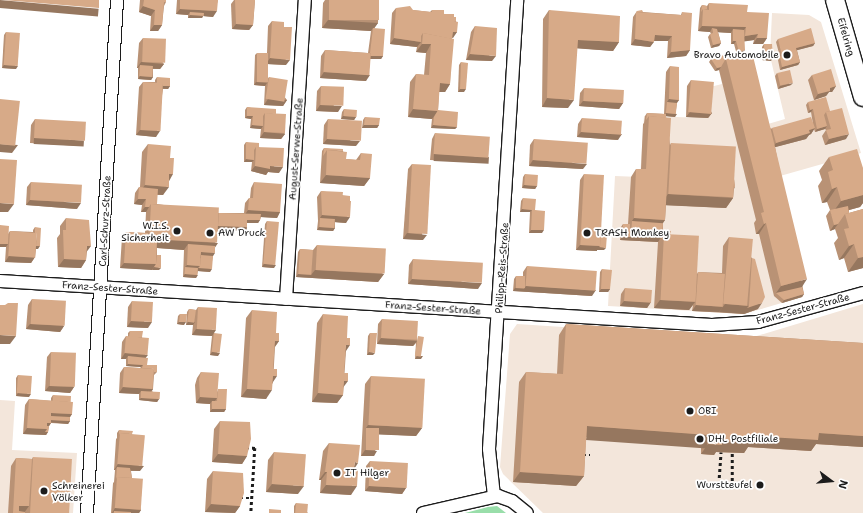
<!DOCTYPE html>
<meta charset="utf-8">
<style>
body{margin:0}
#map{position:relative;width:863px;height:513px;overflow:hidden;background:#fff;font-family:"Shantell Sans",sans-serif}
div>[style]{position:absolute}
.built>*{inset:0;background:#f3e6db}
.green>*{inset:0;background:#99deaa}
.path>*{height:2.5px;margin-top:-1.25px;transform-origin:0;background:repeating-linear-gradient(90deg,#1c1c1c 0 3px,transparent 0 6px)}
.roads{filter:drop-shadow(1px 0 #1c1c1c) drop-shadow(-1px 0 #1c1c1c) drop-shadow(0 1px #1c1c1c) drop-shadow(0 -1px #1c1c1c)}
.street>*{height:12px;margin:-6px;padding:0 6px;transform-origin:6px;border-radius:6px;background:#fff}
.secondary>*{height:18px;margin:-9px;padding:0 9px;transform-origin:9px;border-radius:9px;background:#fff}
.wall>*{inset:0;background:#b99275}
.shaded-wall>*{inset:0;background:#96775f;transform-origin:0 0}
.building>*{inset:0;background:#d7aa88;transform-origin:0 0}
.dots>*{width:11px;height:11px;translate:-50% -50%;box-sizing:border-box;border:2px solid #fff;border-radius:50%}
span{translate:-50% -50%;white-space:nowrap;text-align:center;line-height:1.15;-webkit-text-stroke:3.5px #fff;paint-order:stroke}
.street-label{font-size:10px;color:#1c1c1c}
.poi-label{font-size:10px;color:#1c1c1c}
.right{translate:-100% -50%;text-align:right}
.left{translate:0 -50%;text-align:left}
.north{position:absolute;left:811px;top:461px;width:40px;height:40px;-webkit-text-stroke:3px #fff;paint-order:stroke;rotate:106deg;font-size:11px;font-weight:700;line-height:16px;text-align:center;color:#1c1c1c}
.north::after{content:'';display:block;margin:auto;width:14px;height:18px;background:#1c1c1c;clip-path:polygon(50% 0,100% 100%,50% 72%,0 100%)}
</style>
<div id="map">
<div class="built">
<i style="clip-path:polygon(772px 13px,809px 15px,821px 22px,861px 153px,773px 178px,802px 297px,744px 314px,608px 306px,615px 176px,640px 177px,644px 116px,708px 118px,710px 87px,722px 84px,719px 69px,761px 126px,785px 119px,770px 56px)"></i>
<i style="clip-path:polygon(863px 304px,863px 513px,543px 513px,503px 474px,500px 467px,510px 334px,517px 324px,747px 339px)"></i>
<i style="clip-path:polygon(0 400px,15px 401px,12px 450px,77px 453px,73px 513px,0 513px)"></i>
</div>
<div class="green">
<i style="clip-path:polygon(497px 506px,506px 513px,465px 513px,488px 507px)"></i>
</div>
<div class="path">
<i style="left:246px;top:447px;width:9px;rotate:6deg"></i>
<i style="left:255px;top:448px;width:65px;rotate:93.5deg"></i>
<i style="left:583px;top:455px;width:7px"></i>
<i style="left:719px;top:478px;width:26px;rotate:-86deg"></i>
<i style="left:732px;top:481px;width:28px;rotate:-90deg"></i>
<i style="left:240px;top:498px;width:12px"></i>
</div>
<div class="roads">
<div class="street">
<i style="left:0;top:281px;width:713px;rotate:3.54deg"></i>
<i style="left:712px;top:325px;width:46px;rotate:-3.7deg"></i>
<i style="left:758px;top:322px;width:109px;rotate:-15.4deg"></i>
<i style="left:286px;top:299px;width:300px;rotate:-86.4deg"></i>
<i style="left:494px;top:496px;width:47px;rotate:-96.1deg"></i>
<i style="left:489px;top:449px;width:450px;rotate:-86.4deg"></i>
<i style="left:87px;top:513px;width:514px;rotate:-86.65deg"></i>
<i style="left:423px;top:513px;width:77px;rotate:-12.8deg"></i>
<i style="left:498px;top:496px;width:15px;rotate:20deg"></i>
<i style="left:512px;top:501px;width:19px;rotate:39deg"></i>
</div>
<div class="secondary">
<i style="left:835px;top:0;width:101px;rotate:73.9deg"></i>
</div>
</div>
<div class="wall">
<i style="clip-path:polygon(140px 0,166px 0,166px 2px,164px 6px,162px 25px,158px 31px,150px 31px,151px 16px,139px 12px)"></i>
<i style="clip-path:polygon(177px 0,218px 0,213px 17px,203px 16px,202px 18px,188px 18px,188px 15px,176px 14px)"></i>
<i style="clip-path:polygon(234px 0,255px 0,253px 25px,249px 30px,232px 29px,231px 4px)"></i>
<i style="clip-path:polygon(325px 0,379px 0,378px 23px,374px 28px,383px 56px,381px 59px,370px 59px,366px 81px,320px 78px,321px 56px,325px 50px,368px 53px,371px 31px,322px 28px,323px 3px)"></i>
<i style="clip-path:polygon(709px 3px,747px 12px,767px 38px,763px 44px,753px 44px,754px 40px,744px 41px,743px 53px,737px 55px,734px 44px,731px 44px,731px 33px,718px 32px,721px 43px,719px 46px,711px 48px,708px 37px,710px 34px,711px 34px,710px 32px,698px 31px,700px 8px,702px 5px,707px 6px)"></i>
<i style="clip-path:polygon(396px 8px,430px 12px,432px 10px,454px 17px,456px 21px,457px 32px,452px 37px,450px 84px,445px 92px,439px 92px,438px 110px,457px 127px,455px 129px,431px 128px,432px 119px,408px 117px,410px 82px,416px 74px,424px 75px,426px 53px,416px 52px,417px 47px,390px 44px,392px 13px)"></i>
<i style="clip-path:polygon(549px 10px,619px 42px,613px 51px,577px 48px,568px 108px,542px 107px,543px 19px)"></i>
<i style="clip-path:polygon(637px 11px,643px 12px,681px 15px,682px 12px,690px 50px,686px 56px,667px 58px,668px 41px,654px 41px,650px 47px,631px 45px,633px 17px)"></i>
<i style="clip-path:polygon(272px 21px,284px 27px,286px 65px,268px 64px,267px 80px,269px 77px,287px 100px,283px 106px,264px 105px,265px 86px,254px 85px,255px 55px,257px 53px,267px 53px,268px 26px)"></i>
<i style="clip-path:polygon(475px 26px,492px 61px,466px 60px,471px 32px)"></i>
<i style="clip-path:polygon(6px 32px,16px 69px,2px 68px,4px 35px)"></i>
<i style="clip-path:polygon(143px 38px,164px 64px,160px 69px,153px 69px,153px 77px,151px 80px,138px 79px,138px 68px,137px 68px,139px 43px)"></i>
<i style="clip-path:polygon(778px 39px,815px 43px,813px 46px,797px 50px,800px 62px,798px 65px,780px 70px,778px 60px,780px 57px,776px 42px)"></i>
<i style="clip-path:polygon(764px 44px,771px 61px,762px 60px,762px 47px)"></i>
<i style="clip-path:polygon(711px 59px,725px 60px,726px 59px,771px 129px,772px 128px,813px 124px,811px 112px,808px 113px,806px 105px,808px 102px,830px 111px,846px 139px,825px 145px,822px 136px,826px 130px,825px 129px,815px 132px,814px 129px,811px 134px,809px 135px,806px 139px,775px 147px,804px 294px,802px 297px,782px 303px,774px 296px,759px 234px,756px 234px,754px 223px,756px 220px,719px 70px,715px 71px,709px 62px)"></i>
<i style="clip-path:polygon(461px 62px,464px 92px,458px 92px,459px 65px)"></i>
<i style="clip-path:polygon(670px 66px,679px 100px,677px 103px,675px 117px,666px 116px,670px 145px,671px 143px,734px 179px,735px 187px,734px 189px,733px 198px,726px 208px,666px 205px,665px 220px,663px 223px,663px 230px,670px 234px,697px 274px,698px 272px,722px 273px,723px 246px,729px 237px,752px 258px,758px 309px,744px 314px,692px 311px,693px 305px,689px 310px,654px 308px,658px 242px,620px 240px,621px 227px,623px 224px,628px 224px,631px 177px,636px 169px,641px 169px,643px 124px,644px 123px,645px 116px,647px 113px,664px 114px,666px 72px)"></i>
<i style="clip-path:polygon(777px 73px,791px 85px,778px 89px,775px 76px)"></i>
<i style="clip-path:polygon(812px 75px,836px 86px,832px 92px,829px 92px,826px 96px,814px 100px,808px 80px)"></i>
<i style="clip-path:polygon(157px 77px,170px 86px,168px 89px,163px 89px,156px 137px,136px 135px,139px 87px,143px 82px,155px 82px,155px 80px)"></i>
<i style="clip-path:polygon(691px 80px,712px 113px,708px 118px,686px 117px,687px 86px)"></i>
<i style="clip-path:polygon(321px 86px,338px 112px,316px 111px,317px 91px)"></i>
<i style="clip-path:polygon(584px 88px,623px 103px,619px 109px,579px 106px,580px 93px)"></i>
<i style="clip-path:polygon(247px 107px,276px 114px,285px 134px,281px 139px,260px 138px,261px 129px,250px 128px,251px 119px,245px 118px,245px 110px)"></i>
<i style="clip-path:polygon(344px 109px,356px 117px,354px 120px,341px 119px,342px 112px)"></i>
<i style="clip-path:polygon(365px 117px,379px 125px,377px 128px,362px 128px,363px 120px)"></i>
<i style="clip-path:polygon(582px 118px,618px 140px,577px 137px,578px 124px)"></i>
<i style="clip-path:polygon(35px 119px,80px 146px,30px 143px,31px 125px)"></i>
<i style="clip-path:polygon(328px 119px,356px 146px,323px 144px,324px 125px)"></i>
<i style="clip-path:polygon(435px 133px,485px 163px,430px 160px,432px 139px)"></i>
<i style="clip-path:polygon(534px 139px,583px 169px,529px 166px,530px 145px)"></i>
<i style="clip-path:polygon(246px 142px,259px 147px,279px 173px,268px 172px,266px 175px,251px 171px,252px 162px,244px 162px,244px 145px)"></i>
<i style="clip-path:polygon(148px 144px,169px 181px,163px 195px,157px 195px,157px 204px,219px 213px,244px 213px,245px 203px,249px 198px,250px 198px,251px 188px,254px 182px,280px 212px,277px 218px,261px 217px,260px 220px,258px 223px,247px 223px,247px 227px,245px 230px,218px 229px,210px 272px,198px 271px,196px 278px,183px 277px,184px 250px,157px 248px,157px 255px,159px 270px,120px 268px,122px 237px,126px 232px,145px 233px,146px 212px,141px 212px,142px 205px,134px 204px,135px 193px,139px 187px,140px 187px,142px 152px)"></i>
<i style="clip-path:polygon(324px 148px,343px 151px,346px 159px,356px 160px,361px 153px,370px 178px,364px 186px,320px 183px,322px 151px)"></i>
<i style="clip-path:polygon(829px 157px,863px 168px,863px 203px,860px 207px,849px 210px,849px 213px,863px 209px,863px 268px,848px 272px,844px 258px,839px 260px,834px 243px,838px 238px,835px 229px,830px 231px,826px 216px,830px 210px,827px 202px,822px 203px,818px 186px,822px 180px,819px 171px)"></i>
<i style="clip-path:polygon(412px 164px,423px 240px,403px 239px,408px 169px)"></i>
<i style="clip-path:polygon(525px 174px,537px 186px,535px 189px,522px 188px,523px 177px)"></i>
<i style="clip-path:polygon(584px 174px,601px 234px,604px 250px,597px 250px,597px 251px,576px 250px,580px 180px)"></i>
<i style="clip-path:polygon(31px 182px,77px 209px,26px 205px,27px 187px)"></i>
<i style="clip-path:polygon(321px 191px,342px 195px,350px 201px,346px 223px,335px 222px,335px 228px,333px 231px,317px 230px,318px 221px,317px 197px)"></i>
<i style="clip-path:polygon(523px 198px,535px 210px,542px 233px,529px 233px,530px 212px,520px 212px,521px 201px)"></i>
<i style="clip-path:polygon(66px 218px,87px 251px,86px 260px,81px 268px,58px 267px,57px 238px,60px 234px,60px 226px)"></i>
<i style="clip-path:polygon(267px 221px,274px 268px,262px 267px,265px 224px)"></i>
<i style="clip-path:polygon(0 225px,8px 234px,10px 231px,33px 232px,33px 230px,35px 227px,38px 249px,36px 249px,35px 257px,31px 263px,5px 262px,6px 247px,0 247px)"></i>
<i style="clip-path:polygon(317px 245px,384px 274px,378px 282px,296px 277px,298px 252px,300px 249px,313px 250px)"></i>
<i style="clip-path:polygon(413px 259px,478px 289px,408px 284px,409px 265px)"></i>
<i style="clip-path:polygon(527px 266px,592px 296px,513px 291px,514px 279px,516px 276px,523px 276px,523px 272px)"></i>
<i style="clip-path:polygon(602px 269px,610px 289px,608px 292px,599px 292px,600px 272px)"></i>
<i style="clip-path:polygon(625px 288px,651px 302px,647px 308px,620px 306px,621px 294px)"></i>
<i style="clip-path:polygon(32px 299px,64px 326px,60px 332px,26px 329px,28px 305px)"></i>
<i style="clip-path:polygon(132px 301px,148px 328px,127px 327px,128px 307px)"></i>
<i style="clip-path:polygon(198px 307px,214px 333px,218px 356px,210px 355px,212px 336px,192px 335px,193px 325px,186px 325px,187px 312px,189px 309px,196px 310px)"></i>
<i style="clip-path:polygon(252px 310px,276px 333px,279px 341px,275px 347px,273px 382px,266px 399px,241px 397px,246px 318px)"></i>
<i style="clip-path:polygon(180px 314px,184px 325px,177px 324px,178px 316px)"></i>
<i style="clip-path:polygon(323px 314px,346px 351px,343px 395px,337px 403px,312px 402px,317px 323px)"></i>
<i style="clip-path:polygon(382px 319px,417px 337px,421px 359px,415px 359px,416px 343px,413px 346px,377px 344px,378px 324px)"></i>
<i style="clip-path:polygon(566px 324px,863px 343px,863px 447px,816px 444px,811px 451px,748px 447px,744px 453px,716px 452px,714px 455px,701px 454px,701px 446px,586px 437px,584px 476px,576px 486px,513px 482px,519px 382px,526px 372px,557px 374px,559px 335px)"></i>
<i style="clip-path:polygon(130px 331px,142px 337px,147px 365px,157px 372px,154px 375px,153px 389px,152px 391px,159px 399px,157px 402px,139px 400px,139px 394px,119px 393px,120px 373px,124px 367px,140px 368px,141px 367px,126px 366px,126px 359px,121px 359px,122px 342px,126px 336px,128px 337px,128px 333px)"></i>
<i style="clip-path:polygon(370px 333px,373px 355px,367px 355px,368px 336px)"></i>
<i style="clip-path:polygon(51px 352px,74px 387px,70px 393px,45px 391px,47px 357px)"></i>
<i style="clip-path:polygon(201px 372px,217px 390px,226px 409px,224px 412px,210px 412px,210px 404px,196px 403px,195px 385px,197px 378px)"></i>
<i style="clip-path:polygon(18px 375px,29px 397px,16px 396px,16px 378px)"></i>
<i style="clip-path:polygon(371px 376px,422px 428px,416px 436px,379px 434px,374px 456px,361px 456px,365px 384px)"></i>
<i style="clip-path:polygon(53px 395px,70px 402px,72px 414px,70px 417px,70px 421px,68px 424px,51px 423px,49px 426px,48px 432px,46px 435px,23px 434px,25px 405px,29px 399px,51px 401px,51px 398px)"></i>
<i style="clip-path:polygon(220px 421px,247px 456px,242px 464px,212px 462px,214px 429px)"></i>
<i style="clip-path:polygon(119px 430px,132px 434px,140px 471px,131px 471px,132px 478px,141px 510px,139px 513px,111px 513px,113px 483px,114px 482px,115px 470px,114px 470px,116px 439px,117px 438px,117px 433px)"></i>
<i style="clip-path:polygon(329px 443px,354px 468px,351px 495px,320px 493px,321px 480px,319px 480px,323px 451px)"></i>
<i style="clip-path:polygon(274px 452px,298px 494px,266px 492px,268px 460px)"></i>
<i style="clip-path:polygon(33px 457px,69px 513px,8px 513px,11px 466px,16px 458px,32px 459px)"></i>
<i style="clip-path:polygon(370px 461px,406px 488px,402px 494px,365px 491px,366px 466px)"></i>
<i style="clip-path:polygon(213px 471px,240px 506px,235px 513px,205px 512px,207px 479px)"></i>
<i style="clip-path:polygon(296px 503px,308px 513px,294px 513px,294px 506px)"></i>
</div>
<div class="shaded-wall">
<i style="left:0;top:0;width:99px;height:8px;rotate:5deg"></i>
<i style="clip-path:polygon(143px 6px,155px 10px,151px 16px,139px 12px)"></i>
<i style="clip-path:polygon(180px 9px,217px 11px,213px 17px,203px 16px,202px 18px,188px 18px,190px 15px,190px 12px,188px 15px,176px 14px)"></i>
<i style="clip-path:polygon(328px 20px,378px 23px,373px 30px,373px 28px,371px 31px,322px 28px)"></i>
<i style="clip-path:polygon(236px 24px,253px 25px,249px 30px,232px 29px)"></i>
<i style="clip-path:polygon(154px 25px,162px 25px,158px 31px,150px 31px)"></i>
<i style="clip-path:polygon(702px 26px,746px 27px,742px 33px,733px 29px,731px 33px,713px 32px,712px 28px,710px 32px,698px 31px)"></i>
<i style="clip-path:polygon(453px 32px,457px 32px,453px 38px,449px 37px)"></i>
<i style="clip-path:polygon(758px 34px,754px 40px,741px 42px,745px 36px)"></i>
<i style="clip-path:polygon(655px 35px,672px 36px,668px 41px,651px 41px)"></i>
<i style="clip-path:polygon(394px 38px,421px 42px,417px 47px,390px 44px)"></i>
<i style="clip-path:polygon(757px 38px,767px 38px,763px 44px,753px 44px)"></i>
<i style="clip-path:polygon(635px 39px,654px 42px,650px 47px,631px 45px)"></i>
<i style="clip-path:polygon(578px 40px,619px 42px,613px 51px,572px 48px)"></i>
<i style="clip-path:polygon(733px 41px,736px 41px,734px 44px,731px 44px)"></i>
<i style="clip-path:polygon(721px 43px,719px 46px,711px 48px,713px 45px)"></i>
<i style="clip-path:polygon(815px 43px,813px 46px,794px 51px,796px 48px)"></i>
<i style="clip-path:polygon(422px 44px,431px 44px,426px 53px,416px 52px)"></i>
<i style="clip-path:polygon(690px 50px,686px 56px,667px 58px,671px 52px)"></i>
<i style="clip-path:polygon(745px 50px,743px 53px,737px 55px,739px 52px)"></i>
<i style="clip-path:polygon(470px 54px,496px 56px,492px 61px,466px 60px)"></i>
<i style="clip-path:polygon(370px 56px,383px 56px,381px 59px,368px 59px)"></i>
<i style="clip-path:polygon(764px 57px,773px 58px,771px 61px,762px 60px)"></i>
<i style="clip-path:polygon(270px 58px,290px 60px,286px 65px,266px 64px)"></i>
<i style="clip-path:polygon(141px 62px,164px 64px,160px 69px,140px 68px,140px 65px,138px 68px,137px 68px)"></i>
<i style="clip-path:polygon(800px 62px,798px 65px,780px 70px,782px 67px)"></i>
<i style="clip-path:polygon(4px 65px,18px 66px,16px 69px,2px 68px)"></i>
<i style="clip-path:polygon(721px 67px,719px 70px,715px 71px,717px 68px)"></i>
<i style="clip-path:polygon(324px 72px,370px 75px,366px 81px,320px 78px)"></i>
<i style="clip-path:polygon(140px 76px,153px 77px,151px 80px,138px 79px)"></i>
<i style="clip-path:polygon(256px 82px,267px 83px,265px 86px,254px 85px)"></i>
<i style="clip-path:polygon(440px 83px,450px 84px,445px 92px,434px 92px)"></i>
<i style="clip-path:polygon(793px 83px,791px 85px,778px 89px,780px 86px)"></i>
<i style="clip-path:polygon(156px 85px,170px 86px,168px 89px,154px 88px)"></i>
<i style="clip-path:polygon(836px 86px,832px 92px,829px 92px,826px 96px,814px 100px,818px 94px,830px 88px)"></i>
<i style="clip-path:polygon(460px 89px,466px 89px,464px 92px,458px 92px)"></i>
<i style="clip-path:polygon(547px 98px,574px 100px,568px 108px,542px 107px)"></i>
<i style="clip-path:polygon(268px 99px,287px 100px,283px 106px,264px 105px)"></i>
<i style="clip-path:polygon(669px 99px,679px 100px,675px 105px,667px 102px)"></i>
<i style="clip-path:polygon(583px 101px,623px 103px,619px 109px,579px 106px)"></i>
<i style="clip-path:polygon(320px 105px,342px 106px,338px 112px,316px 111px)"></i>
<i style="clip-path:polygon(413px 109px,438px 111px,432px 119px,408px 117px)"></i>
<i style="clip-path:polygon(813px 109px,811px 112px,808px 113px,810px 110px)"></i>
<i style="clip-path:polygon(690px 112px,712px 113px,708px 118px,686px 117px)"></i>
<i style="clip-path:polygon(666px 113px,677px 114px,675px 117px,664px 116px)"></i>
<i style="clip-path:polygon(247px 116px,253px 116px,251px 119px,245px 118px)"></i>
<i style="clip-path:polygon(343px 116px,356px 117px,354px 120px,341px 119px)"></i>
<i style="clip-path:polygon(252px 125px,263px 126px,261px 129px,250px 128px)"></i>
<i style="clip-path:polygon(364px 125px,379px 125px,377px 128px,362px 128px)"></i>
<i style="clip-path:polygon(433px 125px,457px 127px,455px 129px,431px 128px)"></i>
<i style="clip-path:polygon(827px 126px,825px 129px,815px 132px,817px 129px)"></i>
<i style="clip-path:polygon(815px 128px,811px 134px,809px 135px,806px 139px,772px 148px,776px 143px)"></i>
<i style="clip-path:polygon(140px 130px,160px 131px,156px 137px,136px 135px)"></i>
<i style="clip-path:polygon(264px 132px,285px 134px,281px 139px,260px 138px)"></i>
<i style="clip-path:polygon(581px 132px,622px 134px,618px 140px,577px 137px)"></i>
<i style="clip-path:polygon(849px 134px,846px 139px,825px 145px,829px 139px)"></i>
<i style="left:34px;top:138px;width:50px;height:6px;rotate:3deg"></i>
<i style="clip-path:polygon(327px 139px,360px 141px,356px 146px,323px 144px)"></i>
<i style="clip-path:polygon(0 144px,18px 145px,12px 153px,0 152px)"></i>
<i style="left:434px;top:154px;width:55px;height:7px;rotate:3deg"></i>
<i style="clip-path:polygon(246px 159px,254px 160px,252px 162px,244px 162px)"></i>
<i style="clip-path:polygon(533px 160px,587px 164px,583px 169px,529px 166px)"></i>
<i style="clip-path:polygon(255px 166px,270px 166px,283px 167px,279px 173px,268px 172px,266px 175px,251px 171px)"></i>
<i style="clip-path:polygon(169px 174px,173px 174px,168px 183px)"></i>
<i style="clip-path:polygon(326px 175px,370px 178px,364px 186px,320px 183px)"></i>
<i style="clip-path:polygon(145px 185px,169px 187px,163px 195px,139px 193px)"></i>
<i style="clip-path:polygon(524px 185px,537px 186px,535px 189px,522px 188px)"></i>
<i style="clip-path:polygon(837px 187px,827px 202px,822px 203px,832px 189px)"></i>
<i style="clip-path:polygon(668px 194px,733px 198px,726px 208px,660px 205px)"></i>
<i style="clip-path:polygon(863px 195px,863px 203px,860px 207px,831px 215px,841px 201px)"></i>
<i style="clip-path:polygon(138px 199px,146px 199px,142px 205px,134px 204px)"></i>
<i style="clip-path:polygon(30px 200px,81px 203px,77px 209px,26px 205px)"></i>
<i style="clip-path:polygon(0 203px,14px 204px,8px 212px,0 212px)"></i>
<i style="clip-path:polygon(145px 207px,149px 207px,146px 212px,141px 212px)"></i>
<i style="clip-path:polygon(522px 209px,532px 210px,530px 212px,520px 212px)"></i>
<i style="clip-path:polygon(248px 210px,280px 212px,277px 218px,244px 216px)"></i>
<i style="clip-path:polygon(322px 215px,350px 217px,346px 223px,320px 221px,320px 218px)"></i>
<i style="clip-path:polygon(634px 218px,665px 220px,659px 228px,632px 221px)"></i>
<i style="clip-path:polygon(247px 220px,260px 220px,258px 223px,245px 223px)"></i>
<i style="clip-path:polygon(766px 223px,759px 234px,756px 234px,764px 224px)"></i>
<i style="clip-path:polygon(838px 224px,835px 228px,835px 229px,830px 231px,834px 225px)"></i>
<i style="left:215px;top:225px;width:32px;height:4px;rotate:4deg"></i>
<i style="clip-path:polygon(319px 227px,335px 228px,333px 231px,317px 230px)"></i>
<i style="clip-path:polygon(531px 230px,544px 230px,542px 233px,529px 233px)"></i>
<i style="clip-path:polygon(407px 233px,427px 235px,423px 240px,403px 239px)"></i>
<i style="clip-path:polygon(631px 235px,662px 236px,658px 242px,620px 240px,622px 237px,629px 237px)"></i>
<i style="clip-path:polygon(150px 239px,218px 243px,212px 252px,188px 244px,184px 250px,144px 247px)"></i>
<i style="clip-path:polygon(0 244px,8px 244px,6px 247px,0 247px)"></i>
<i style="clip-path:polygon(854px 244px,844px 258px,839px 260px,849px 246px)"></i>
<i style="clip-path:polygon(580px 245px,600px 246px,606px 248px,604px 250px,597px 250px,597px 251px,576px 250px)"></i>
<i style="clip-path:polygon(34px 246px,40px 246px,38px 249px,32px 249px)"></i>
<i style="clip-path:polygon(87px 246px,91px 246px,85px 254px)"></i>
<i style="clip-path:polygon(201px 252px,215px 253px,211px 259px,199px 258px)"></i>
<i style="clip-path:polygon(9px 256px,35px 257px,31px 263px,5px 262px)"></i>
<i style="clip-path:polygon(863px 257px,863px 268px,848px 272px,858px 258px)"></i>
<i style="clip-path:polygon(64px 259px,86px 260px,81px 268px,58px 267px)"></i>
<i style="clip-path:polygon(124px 263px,156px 264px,152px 270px,120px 268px)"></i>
<i style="clip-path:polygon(264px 264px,276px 265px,274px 268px,262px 267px)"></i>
<i style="clip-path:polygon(187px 265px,200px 266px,212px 269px,210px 272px,185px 270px,185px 267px)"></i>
<i style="clip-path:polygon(154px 267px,161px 268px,159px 270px,152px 270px)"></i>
<i style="clip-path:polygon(315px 270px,384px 274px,378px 282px,296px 277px,298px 274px,311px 275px)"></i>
<i style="clip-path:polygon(185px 274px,198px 275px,196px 278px,183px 277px)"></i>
<i style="clip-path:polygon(412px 279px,482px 283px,478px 289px,408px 284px)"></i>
<i style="clip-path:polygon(807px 279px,800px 290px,776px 293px,781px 286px)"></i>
<i style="clip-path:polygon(526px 286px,596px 290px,592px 296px,513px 291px,515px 288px,524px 289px)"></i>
<i style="clip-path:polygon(601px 289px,610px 289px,608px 292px,599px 292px)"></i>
<i style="clip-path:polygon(804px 294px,802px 297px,782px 303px,784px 300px)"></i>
<i style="clip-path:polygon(660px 300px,695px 302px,689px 310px,654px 308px)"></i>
<i style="clip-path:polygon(624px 301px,651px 302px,647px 308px,620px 306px)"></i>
<i style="clip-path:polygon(762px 303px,758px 309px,744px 314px,719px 312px,725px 304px,749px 306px)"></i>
<i style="clip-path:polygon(696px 305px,723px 307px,719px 312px,692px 311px)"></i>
<i style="clip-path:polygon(131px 321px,152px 322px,148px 328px,127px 327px)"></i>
<i style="clip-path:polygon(179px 322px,186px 322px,184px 325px,177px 324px)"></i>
<i style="clip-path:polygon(188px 322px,195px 322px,193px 325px,186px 325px)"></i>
<i style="clip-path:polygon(30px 324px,64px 326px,60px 332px,26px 329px)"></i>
<i style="clip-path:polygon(196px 329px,216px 330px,212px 336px,192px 335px)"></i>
<i style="clip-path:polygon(0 335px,16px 336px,10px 344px,0 344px)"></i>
<i style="clip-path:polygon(381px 338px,417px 341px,413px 346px,377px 344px)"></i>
<i style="clip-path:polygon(275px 341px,279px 341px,273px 349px)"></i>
<i style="clip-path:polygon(346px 345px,350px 345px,344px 354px)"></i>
<i style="clip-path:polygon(212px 352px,220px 353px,218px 356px,210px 355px)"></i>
<i style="clip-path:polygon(369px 352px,375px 353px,373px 355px,367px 355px)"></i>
<i style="clip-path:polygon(125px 353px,148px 355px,144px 360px,128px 356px,126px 359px,121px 359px)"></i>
<i style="clip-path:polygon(417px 356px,423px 356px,421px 359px,415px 359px)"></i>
<i style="clip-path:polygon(128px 364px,143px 365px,141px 367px,126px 366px)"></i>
<i style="clip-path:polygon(273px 376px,277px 376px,271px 385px)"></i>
<i style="clip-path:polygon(344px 381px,348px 381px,342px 389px)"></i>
<i style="clip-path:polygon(49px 386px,74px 387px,70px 393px,45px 391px)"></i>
<i style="clip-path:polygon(123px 387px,153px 389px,149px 394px,141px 391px,139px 394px,119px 393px)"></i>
<i style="clip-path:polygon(247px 389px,272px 390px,266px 399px,241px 397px)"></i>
<i style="clip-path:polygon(18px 393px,31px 394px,29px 397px,16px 396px)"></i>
<i style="clip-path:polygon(318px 393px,343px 395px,337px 403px,312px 402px)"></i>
<i style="clip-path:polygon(200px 397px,217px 398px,213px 404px,212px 401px,210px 404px,196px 403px)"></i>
<i style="clip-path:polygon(141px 398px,159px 399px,157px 402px,139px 400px)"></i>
<i style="clip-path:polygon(212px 409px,226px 409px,224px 412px,210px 412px)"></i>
<i style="clip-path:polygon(51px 413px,72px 414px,68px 420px,49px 416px)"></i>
<i style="clip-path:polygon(49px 420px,70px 421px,68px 424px,47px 422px)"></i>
<i style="clip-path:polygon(47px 423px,51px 423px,47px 429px)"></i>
<i style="clip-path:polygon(368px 425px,422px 428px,416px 436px,366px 434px,366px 428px,362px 434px)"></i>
<i style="left:587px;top:426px;width:121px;height:14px;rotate:4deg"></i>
<i style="clip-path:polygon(27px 428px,47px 429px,48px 432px,46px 435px,23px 434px)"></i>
<i style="clip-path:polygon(819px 433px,863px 436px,863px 447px,816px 444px,811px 451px,748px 447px,744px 453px,716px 452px,714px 455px,701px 454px,708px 444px,721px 441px,752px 436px)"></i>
<i style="clip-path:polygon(365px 450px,377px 451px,374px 456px,361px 456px)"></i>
<i style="clip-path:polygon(218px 454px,247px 456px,242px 464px,212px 462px)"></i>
<i style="clip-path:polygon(355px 462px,358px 463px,353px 471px)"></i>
<i style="clip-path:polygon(118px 464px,144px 466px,140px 471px,117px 470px,117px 467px,115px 470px,114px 470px)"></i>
<i style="clip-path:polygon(325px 472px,327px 472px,321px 480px,319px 480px)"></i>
<i style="clip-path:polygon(520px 472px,584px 476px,576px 486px,513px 482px)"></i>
<i style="clip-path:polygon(272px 484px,304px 486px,298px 494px,266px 492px)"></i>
<i style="clip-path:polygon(326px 485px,357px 486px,351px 495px,320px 493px)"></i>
<i style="clip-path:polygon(369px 486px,406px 488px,402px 494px,365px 491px)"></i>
<i style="clip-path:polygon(211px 504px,240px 506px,235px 513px,205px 512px)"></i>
<i style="clip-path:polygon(19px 506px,29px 506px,24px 513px,16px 511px)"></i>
<i style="clip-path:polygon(115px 508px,141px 510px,139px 513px,114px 513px,114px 511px,113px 513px,112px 513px)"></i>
</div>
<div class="building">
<i style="clip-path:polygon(3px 0,99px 0,99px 8px)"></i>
<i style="clip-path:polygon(144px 0,166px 0,166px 2px,164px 2px,162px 25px,154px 25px,155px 10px,143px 6px)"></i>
<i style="clip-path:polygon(180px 0,218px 0,217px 11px,180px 9px)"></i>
<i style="clip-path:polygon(235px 0,255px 0,253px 25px,236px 24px)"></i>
<i style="left:329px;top:0;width:50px;height:20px"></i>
<i style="clip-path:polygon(709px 3px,748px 5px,747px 12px,769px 13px,767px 38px,757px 38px,758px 34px,745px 36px,746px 27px,702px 26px,703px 9px,709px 10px)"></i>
<i style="clip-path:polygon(702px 5px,707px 6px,707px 9px,703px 9px,701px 12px)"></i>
<i style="clip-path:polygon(410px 6px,413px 10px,432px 12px,432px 10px,444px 10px,444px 14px,454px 14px,454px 21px,458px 22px,457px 32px,453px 32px,452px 39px,423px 33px,421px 36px,421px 42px,394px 38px,396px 8px)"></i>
<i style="clip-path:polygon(549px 10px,620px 16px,619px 42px,578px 40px,574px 100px,547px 98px)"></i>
<i style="clip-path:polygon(642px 10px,643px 12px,636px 12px,636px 13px,637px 11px)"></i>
<i style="left:190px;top:12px;width:14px;height:3px;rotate:4deg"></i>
<i style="clip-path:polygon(636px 12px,682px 15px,682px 12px,692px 13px,690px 50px,671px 52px,672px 36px,655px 35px,654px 42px,635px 39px)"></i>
<i style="left:454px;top:17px;width:2px;height:4px"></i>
<i style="clip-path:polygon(272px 21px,284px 22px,284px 27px,292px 27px,290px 60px,270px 58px)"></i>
<i style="clip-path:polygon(475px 26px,497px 28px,496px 56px,470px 54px)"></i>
<i style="clip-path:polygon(373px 28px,385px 29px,383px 56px,371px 56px,371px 53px,370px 53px)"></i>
<i style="clip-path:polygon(712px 28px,717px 29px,721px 43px,713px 45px,710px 34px,713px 33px)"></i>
<i style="clip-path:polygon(811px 28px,815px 43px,796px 48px,800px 62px,782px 67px,780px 57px,782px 56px,778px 39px)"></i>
<i style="clip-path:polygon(733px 29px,744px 30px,745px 50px,739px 52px,736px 41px,733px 41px)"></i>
<i style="left:6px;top:32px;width:14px;height:33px;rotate:4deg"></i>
<i style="clip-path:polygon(423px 33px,454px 39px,450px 84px,440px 83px,438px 111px,413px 109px,416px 74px,429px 75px,431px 44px,422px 44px)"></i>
<i style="left:143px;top:38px;width:23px;height:24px;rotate:2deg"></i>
<i style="clip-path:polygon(764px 44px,772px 44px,773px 58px,764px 57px)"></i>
<i style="left:325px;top:50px;width:46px;height:22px;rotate:4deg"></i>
<i style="clip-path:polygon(752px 52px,807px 279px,781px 286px,766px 223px,764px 224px,761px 213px,764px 212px,726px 59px)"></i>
<i style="left:257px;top:53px;width:11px;height:29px"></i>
<i style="clip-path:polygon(724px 55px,725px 60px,721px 67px,717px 68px,711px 59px)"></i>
<i style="clip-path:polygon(461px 62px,468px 63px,466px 89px,460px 89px)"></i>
<i style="left:140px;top:65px;width:13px;height:11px;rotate:4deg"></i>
<i style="clip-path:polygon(670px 66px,679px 67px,679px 100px,669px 99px)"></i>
<i style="clip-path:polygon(831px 69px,836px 86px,830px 88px,830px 91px,818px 94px,812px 75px)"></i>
<i style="left:790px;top:70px;width:13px;height:13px;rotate:77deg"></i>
<i style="clip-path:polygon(157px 77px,170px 78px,170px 86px,163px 86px,163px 83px,157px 83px)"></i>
<i style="left:269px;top:77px;width:19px;height:22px;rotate:9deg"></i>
<i style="left:691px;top:80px;width:23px;height:32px;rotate:5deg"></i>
<i style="left:143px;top:82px;width:20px;height:48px;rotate:3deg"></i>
<i style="left:321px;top:86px;width:23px;height:19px;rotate:2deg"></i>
<i style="left:584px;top:88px;width:40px;height:13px;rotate:3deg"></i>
<i style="clip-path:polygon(826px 97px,830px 111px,826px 112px,824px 115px,827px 126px,817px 129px,813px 109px,810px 110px,808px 102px)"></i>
<i style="left:0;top:99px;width:20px;height:45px;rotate:6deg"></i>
<i style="left:667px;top:102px;width:10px;height:11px;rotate:6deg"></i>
<i style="clip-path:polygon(247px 107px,276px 109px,276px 114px,265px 113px,263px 116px,263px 126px,252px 125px,253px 116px,247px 116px)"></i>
<i style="clip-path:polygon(842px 108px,849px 134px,829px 139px,826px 130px,831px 129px,826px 112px)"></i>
<i style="left:344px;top:109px;width:13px;height:7px;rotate:4deg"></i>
<i style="clip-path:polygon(438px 110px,458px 112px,457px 127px,433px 125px,434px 117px)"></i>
<i style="left:265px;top:113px;width:21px;height:19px;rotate:3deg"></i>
<i style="clip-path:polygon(647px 113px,666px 114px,666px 118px,649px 116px,646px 120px)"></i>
<i style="clip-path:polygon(649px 116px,671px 118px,665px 220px,634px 218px,636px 169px,646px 169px)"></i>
<i style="clip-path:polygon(365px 117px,380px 118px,379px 125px,364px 125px)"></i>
<i style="clip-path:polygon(811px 117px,815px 128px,809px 130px,810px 133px,776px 143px,772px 128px)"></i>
<i style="left:582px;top:118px;width:40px;height:14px;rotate:4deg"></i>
<i style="left:35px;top:119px;width:51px;height:19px;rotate:3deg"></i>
<i style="left:328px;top:119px;width:34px;height:20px;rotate:3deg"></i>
<i style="left:435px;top:133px;width:55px;height:21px;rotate:4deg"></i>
<i style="left:534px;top:139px;width:54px;height:21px;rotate:4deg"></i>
<i style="clip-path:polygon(246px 142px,259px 143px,259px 147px,256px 147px,254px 150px,254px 160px,246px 159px)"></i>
<i style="left:671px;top:143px;width:65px;height:51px;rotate:3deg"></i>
<i style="clip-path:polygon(148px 144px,171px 146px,170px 158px,174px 158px,173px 174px,169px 174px,169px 187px,145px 185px)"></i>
<i style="clip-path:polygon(256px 147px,284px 148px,283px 167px,270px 166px,270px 169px,255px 166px)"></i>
<i style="clip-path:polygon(324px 148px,343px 149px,343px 151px,327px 150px,323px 156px)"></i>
<i style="clip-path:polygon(857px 149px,863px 168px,863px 195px,841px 201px,837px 187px,832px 189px,828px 172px,833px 170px,829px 157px)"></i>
<i style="clip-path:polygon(327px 150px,347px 152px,346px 159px,360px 160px,361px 153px,372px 154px,370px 178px,326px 175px)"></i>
<i style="clip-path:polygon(0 159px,17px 160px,14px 204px,0 203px)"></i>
<i style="left:412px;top:164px;width:19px;height:69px;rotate:3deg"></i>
<i style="left:525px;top:174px;width:13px;height:11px;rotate:4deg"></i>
<i style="left:584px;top:174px;width:20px;height:71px;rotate:3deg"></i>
<i style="clip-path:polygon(734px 179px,735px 187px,734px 187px)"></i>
<i style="left:31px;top:182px;width:51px;height:18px;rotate:3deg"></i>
<i style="clip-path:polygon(254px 182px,282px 184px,280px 212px,248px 210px,249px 198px,253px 198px)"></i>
<i style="clip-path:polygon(139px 187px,158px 189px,157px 204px,151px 204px,149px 207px,145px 207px,146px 199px,138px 199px)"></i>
<i style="clip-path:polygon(321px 191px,343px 192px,342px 201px,351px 201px,350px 217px,322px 215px)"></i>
<i style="clip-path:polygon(342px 195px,350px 196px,350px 201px,342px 201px)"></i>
<i style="clip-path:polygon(523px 198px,536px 199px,535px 210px,545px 211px,544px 230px,531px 230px,532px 210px,522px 209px)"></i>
<i style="left:151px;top:204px;width:68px;height:35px;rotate:3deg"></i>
<i style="clip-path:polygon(848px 206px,849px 213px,845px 214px,838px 224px,834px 225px,830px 210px)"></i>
<i style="clip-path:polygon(863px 209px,863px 257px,858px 258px,854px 244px,849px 246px,844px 229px,849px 228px,845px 214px)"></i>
<i style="clip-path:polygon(219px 213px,261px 214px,260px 220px,247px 220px,247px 227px,218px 226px)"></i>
<i style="clip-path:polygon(66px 218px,89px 220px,91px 246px,87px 246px,86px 260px,64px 259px,63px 230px,66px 230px)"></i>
<i style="left:320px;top:218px;width:15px;height:9px;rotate:4deg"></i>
<i style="left:267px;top:221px;width:12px;height:43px;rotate:5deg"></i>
<i style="left:632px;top:221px;width:31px;height:14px;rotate:4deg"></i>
<i style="left:623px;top:224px;width:7px;height:13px"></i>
<i style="clip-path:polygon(0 225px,9px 226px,8px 244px,0 244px)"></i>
<i style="clip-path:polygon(35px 227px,41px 228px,40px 246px,36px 246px,37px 233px,35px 233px)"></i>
<i style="clip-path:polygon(663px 230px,671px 231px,670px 234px,664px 234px,663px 235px)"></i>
<i style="left:10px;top:231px;width:27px;height:25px;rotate:4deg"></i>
<i style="clip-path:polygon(126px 232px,148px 233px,148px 242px,157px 242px,156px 264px,124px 263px)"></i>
<i style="clip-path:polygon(601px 234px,607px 234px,606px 248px,599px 247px,600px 246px)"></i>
<i style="left:664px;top:234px;width:35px;height:66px;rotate:3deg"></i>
<i style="left:729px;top:237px;width:24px;height:67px;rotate:5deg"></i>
<i style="clip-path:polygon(188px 244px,215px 246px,215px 253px,201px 252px,200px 266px,187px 265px)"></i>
<i style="left:317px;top:245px;width:69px;height:25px;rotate:3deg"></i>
<i style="left:300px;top:249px;width:13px;height:25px;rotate:4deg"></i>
<i style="clip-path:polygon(157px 255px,161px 255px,161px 268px,154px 267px,156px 264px)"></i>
<i style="clip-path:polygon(201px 255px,213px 256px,212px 269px,198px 268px,200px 266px)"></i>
<i style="clip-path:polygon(752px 258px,755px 259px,765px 297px,762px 303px,747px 308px,749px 306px)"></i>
<i style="left:413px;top:259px;width:70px;height:20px;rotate:3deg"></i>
<i style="left:527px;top:266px;width:70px;height:20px;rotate:4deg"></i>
<i style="left:185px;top:267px;width:13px;height:7px;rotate:4deg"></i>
<i style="clip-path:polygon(602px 269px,612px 270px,610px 289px,601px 289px)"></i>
<i style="left:698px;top:272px;width:27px;height:33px;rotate:4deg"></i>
<i style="left:516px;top:276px;width:9px;height:12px"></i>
<i style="clip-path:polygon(802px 287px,804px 294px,784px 300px,776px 293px)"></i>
<i style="left:625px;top:288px;width:27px;height:13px;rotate:4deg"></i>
<i style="left:32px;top:299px;width:34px;height:25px;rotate:3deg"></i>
<i style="left:132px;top:301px;width:21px;height:20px;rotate:3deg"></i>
<i style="clip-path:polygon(8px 303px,18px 303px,16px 336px,0 335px,0 305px,5px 305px)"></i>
<i style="left:198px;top:307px;width:19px;height:22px;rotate:3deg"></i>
<i style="left:189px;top:309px;width:7px;height:13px;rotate:8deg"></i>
<i style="clip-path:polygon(252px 310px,277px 312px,276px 333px,279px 333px,279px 341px,275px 341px,273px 369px,277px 369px,277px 376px,273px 376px,272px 390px,247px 389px)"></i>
<i style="clip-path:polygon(180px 314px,187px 314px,186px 322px,179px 322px)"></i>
<i style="clip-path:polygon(323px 314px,348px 316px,347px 338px,350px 338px,350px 345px,346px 345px,344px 373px,348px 373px,348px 381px,344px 381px,343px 395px,318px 393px)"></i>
<i style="left:382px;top:319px;width:36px;height:19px;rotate:3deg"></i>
<i style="clip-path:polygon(566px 324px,863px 343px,863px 436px,819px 433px,818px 440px,752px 436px,751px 443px,721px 441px,722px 445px,708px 444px,708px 435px,587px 426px,584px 476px,520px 472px,526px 372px,563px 374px)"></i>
<i style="clip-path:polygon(130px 331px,143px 331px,142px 337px,129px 337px)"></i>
<i style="left:214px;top:333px;width:8px;height:19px;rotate:7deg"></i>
<i style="clip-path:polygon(370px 333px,377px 333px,375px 353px,369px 352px)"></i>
<i style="left:126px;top:336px;width:23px;height:17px;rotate:5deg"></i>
<i style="left:418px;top:336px;width:6px;height:20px;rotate:9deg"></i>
<i style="left:51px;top:352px;width:25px;height:34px;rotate:2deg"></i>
<i style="clip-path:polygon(128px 356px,148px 358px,147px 365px,157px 365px,157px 372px,154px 372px,154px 369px,142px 368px,143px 365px,128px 364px)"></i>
<i style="left:124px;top:367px;width:30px;height:20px;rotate:4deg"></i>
<i style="clip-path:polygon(201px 372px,219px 373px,217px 398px,200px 397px,199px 379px)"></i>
<i style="left:18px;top:375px;width:14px;height:18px;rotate:4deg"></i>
<i style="left:371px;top:376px;width:54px;height:49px;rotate:3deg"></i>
<i style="clip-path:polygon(218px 389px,227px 389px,226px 409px,212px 409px,212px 401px,217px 401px)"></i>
<i style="left:141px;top:391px;width:19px;height:7px;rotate:3deg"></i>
<i style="left:53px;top:395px;width:18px;height:6px;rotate:3deg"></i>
<i style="clip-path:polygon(29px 399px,73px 402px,72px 414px,51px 413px,51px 423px,47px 423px,47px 429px,27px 428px)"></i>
<i style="left:51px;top:416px;width:19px;height:4px;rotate:3deg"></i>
<i style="clip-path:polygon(220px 421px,250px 422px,251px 439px,247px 456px,218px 454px)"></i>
<i style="clip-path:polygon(47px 426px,49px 426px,48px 432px,45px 432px,47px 429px)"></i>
<i style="left:366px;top:428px;width:13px;height:22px"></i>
<i style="clip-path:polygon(119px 430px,133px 431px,132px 434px,120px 433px,119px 435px)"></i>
<i style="left:120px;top:433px;width:25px;height:31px;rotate:5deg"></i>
<i style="clip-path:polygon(329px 443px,360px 445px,358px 463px,355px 462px,354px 468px,358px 469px,357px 486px,326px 485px,327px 472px,325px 472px)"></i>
<i style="left:274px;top:452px;width:32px;height:32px;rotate:4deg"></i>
<i style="left:33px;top:457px;width:39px;height:56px;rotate:3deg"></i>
<i style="clip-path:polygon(16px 458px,32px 459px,29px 506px,19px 506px,19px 513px,13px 513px)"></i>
<i style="left:370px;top:461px;width:38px;height:25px;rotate:3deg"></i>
<i style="clip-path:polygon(117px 467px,130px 468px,132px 478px,117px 477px,116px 479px)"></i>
<i style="clip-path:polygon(213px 471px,243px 473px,244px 493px,240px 506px,211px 504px)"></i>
<i style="left:117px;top:477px;width:26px;height:31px;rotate:4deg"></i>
<i style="left:296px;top:503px;width:12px;height:10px;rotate:5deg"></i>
<i style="clip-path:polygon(269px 509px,281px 510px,281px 513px,269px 513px)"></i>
<i style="clip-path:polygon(19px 511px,25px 512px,25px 513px,19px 513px)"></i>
<i style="clip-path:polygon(114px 511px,131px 512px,131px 513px,114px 513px)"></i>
</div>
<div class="dots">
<i style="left:787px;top:55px;background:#1c1c1c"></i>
<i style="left:177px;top:231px;background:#1c1c1c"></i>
<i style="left:210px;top:233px;background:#1c1c1c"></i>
<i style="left:587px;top:233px;background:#1c1c1c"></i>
<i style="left:690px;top:411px;background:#1c1c1c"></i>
<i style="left:700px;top:439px;background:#1c1c1c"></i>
<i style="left:337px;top:473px;background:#1c1c1c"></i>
<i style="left:760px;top:485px;background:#1c1c1c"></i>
<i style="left:44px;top:491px;background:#1c1c1c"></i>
</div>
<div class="street-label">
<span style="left:846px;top:37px;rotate:74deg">Eifelring</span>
<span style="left:296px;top:149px;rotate:-86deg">August-Serwe-Straße</span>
<span style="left:105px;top:221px;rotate:-87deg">Carl-Schurz-Straße</span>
<span style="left:502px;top:268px;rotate:-86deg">Philipp-Reis-Straße</span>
<span style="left:110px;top:288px;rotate:4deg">Franz-Sester-Straße</span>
<span style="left:433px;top:308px;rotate:4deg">Franz-Sester-Straße</span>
<span style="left:803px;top:309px;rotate:-15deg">Franz-Sester-Straße</span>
</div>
<div class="poi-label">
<span class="right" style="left:779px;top:55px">Bravo Automobile</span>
<span class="right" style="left:169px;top:231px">W.I.S.<br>Sicherheit</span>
<span class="left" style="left:218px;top:233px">AW Druck</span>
<span class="left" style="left:595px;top:233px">TRASH Monkey</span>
<span class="left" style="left:698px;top:411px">OBI</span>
<span class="left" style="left:708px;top:439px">DHL Postfiliale</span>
<span class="left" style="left:345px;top:473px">IT Hilger</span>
<span class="left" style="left:52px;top:491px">Schreinerei<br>Völker</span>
<span class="right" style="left:752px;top:485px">Wurstteufel</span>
</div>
<div class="north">N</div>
</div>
